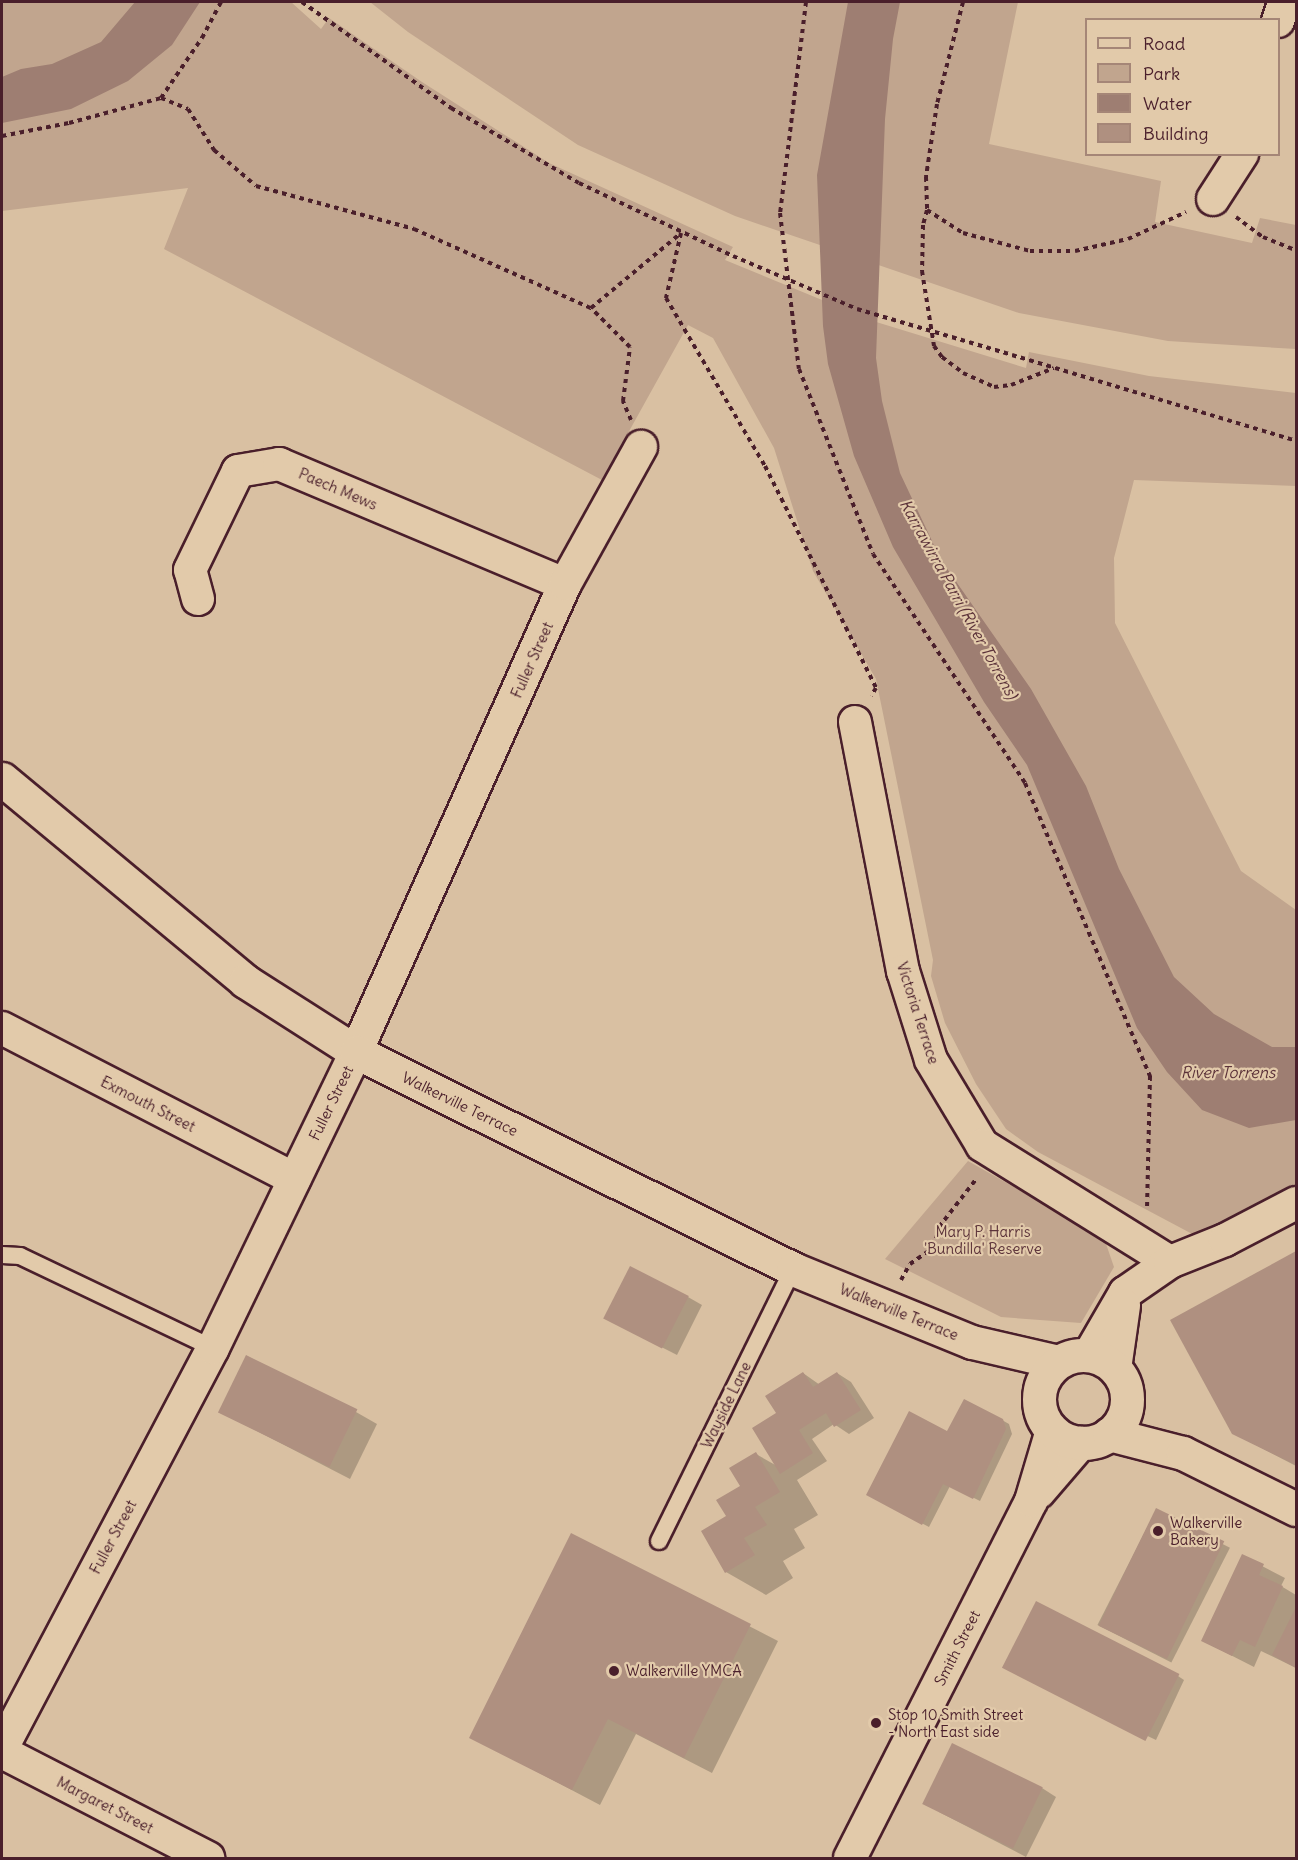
<!DOCTYPE html>
<style>
body{margin:0}
#map{position:relative;width:1298px;height:1860px;overflow:hidden;background:#d9c0a2;font-family:Delius,sans-serif}
div>[style]{position:absolute}
.green>*{inset:0;background:#c1a58e}
.water>*{inset:0;background:#9e7e72}
.shadow>*{inset:0;background:#0003;transform-origin:0 0}
.building>*{inset:0;background:#af9080;transform-origin:0 0}
.path>*{height:4px;margin-top:-2px;transform-origin:0;background:repeating-linear-gradient(90deg,#4a1f2b 0 4.5px,transparent 0 9px)}
.roads{filter:drop-shadow(2px 0 #4a1f2b) drop-shadow(-2px 0 #4a1f2b) drop-shadow(0 2px #4a1f2b) drop-shadow(0 -2px #4a1f2b)}
.service>*{height:16px;margin:-8px;padding:0 8px;transform-origin:8px;border-radius:8px;background:#e2caaa}
.minor>*{height:32px;margin:-16px;padding:0 16px;transform-origin:16px;border-radius:16px;background:#e2caaa}
.tertiary>*{height:33px;margin:-16.5px;padding:0 16.5px;transform-origin:16.5px;border-radius:16.5px;background:#e2caaa}
.tertiary>.ring{margin:-16.5px;padding:0;box-sizing:content-box;background:none;border:33px solid #e2caaa;border-radius:50%}
.path-bridge>*{height:4px;margin-top:-2px;transform-origin:0;background:repeating-linear-gradient(90deg,#4a1f2b 0 4.5px,transparent 0 9px)}
.dots>*{width:16px;height:16px;translate:-50% -50%;box-sizing:border-box;border:3px solid #e2caaa;border-radius:50%}
span{translate:-50% -50%;white-space:nowrap;text-align:center;line-height:1.15;-webkit-text-stroke:4.5px #e2caaa;paint-order:stroke}
.street-label{font-size:15px;color:#4a1f2b}
.park-label{font-size:15px;color:#5c333a}
.poi-label{font-size:15px;color:#4a1f2b}
.left{translate:0 -50%;text-align:left}
.water-label{font-size:16px;color:#5b3239;font-style:italic}
.frame{position:absolute;inset:0;border:3px solid #4a1f2b;pointer-events:none}
.legend{position:absolute;left:1085px;top:18px;width:195px;height:138px;box-sizing:border-box;background:#e2caaa;border:2px solid #a58677;margin:0;padding:8px 10px;list-style:none;font-size:18px;color:#4a1f2b}
.legend li{display:flex;align-items:center;gap:12px;height:30px}
.legend b{width:30px;border:2px solid #a58677}
</style>
<div id="map">
<div class="green">
<i style="clip-path:polygon(2px 2px,291px 2px,321px 29px,329px 18px,422px 82px,549px 163px,733px 247px,725px 260px,873px 321px,1026px 368px,1029px 352px,1149px 376px,1296px 393px,1296px 486px,1134px 480px,1114px 558px,1115px 623px,1241px 871px,1296px 910px,1296px 1189px,1196px 1236px,1038px 1152px,1006px 1129px,976px 1084px,945px 1023px,931px 976px,933px 960px,876px 679px,813px 571px,774px 448px,713px 338px,688px 325px,602px 480px,164px 249px,188px 188px,2px 211px)"></i>
<i style="clip-path:polygon(370px 2px,1018px 2px,989px 144px,1161px 181px,1155px 222px,1252px 243px,1260px 218px,1296px 225px,1296px 349px,1168px 341px,1019px 313px,735px 216px,578px 145px,408px 32px)"></i>
<i style="clip-path:polygon(968px 1161px,1104px 1238px,1114px 1267px,1081px 1323px,1001px 1317px,885px 1259px)"></i>
</div>
<div class="water">
<i style="clip-path:polygon(135px 2px,200px 2px,172px 45px,128px 81px,71px 109px,2px 123px,2px 77px,21px 69px,52px 64px,101px 42px)"></i>
<i style="clip-path:polygon(848px 2px,900px 2px,893px 39px,885px 119px,876px 358px,882px 401px,900px 473px,941px 560px,1031px 689px,1086px 786px,1119px 869px,1174px 977px,1214px 1014px,1272px 1047px,1296px 1047px,1296px 1120px,1249px 1128px,1202px 1110px,1167px 1072px,1137px 1028px,1027px 765px,984px 702px,893px 547px,854px 456px,828px 364px,823px 326px,817px 175px)"></i>
</div>
<div class="shadow">
<i style="clip-path:polygon(1296px 1254px,1296px 1466px,1233px 1433px,1172px 1321px)"></i>
<i style="clip-path:polygon(688px 1297px,702px 1305px,677px 1355px,620px 1326px)"></i>
<i style="clip-path:polygon(803px 1373px,820px 1385px,837px 1373px,851px 1382px,874px 1418px,849px 1434px,834px 1424px,812px 1439px,827px 1461px,797px 1480px,818px 1515px,794px 1529px,805px 1548px,783px 1561px,793px 1578px,766px 1595px,726px 1572px,728px 1516px,756px 1454px,777px 1466px,778px 1413px)"></i>
<i style="clip-path:polygon(220px 1412px,356px 1412px,377px 1424px,350px 1479px)"></i>
<i style="clip-path:polygon(1002px 1420px,1009px 1424px,1012px 1434px,980px 1501px,950px 1486px,929px 1527px,868px 1495px,947px 1433px)"></i>
<i style="left:1156px;top:1510px;width:83px;height:129px;rotate:27deg"></i>
<i style="clip-path:polygon(572px 1535px,778px 1641px,712px 1773px,636px 1734px,600px 1805px,471px 1737px)"></i>
<i style="clip-path:polygon(1243px 1556px,1285px 1578px,1281px 1586px,1296px 1595px,1296px 1668px,1261px 1651px,1254px 1667px,1203px 1641px)"></i>
<i style="clip-path:polygon(1013px 1672px,1178px 1676px,1184px 1680px,1156px 1740px)"></i>
<i style="clip-path:polygon(1042px 1788px,1056px 1797px,1026px 1857px,939px 1812px)"></i>
</div>
<div class="building">
<i style="clip-path:polygon(1296px 1251px,1296px 1465px,1232px 1434px,1170px 1320px)"></i>
<i style="left:630px;top:1266px;width:66px;height:59px;rotate:27deg"></i>
<i style="left:246px;top:1355px;width:124px;height:64px;rotate:26deg"></i>
<i style="clip-path:polygon(803px 1372px,813px 1387px,837px 1372px,861px 1410px,834px 1427px,826px 1413px,799px 1430px,813px 1453px,780px 1474px,752px 1428px,776px 1413px,765px 1396px)"></i>
<i style="clip-path:polygon(964px 1399px,1003px 1419px,1006px 1429px,973px 1499px,943px 1484px,922px 1525px,866px 1495px,909px 1411px,947px 1431px)"></i>
<i style="clip-path:polygon(756px 1452px,780px 1492px,755px 1507px,767px 1525px,744px 1538px,755px 1555px,725px 1573px,701px 1531px,726px 1516px,716px 1500px,740px 1486px,729px 1468px)"></i>
<i style="left:1156px;top:1508px;width:76px;height:131px;rotate:26deg"></i>
<i style="clip-path:polygon(571px 1533px,751px 1624px,684px 1758px,608px 1719px,572px 1790px,469px 1738px)"></i>
<i style="clip-path:polygon(1242px 1554px,1264px 1564px,1259px 1575px,1283px 1586px,1255px 1647px,1240px 1640px,1232px 1656px,1201px 1641px)"></i>
<i style="left:1036px;top:1601px;width:161px;height:75px;rotate:27deg"></i>
<i style="clip-path:polygon(1296px 1607px,1296px 1668px,1272px 1655px)"></i>
<i style="left:952px;top:1743px;width:101px;height:68px;rotate:26deg"></i>
</div>
<div class="path">
<i style="left:302px;top:2px;width:183px;rotate:35.4deg"></i>
<i style="left:451px;top:108px;width:148px;rotate:30.4deg"></i>
<i style="left:579px;top:183px;width:170px;rotate:25.4deg"></i>
<i style="left:806px;top:2px;width:213px;rotate:97deg"></i>
<i style="left:780px;top:213px;width:157px;rotate:83.1deg"></i>
<i style="left:799px;top:369px;width:199px;rotate:68.2deg"></i>
<i style="left:873px;top:554px;width:275px;rotate:56.4deg"></i>
<i style="left:1025px;top:783px;width:319px;rotate:66.9deg"></i>
<i style="left:1150px;top:1076px;width:135px;rotate:91.3deg"></i>
<i style="left:963px;top:2px;width:105px;rotate:104.3deg"></i>
<i style="left:937px;top:104px;width:74px;rotate:98.6deg"></i>
<i style="left:926px;top:177px;width:33px;rotate:88deg"></i>
<i style="left:927px;top:210px;width:43px;rotate:32.6deg"></i>
<i style="left:963px;top:233px;width:69px;rotate:15deg"></i>
<i style="left:1030px;top:251px;width:45px"></i>
<i style="left:1075px;top:251px;width:54px;rotate:-12.8deg"></i>
<i style="left:1128px;top:239px;width:64px;rotate:-25deg"></i>
<i style="left:161px;top:98px;width:29px;rotate:22deg"></i>
<i style="left:188px;top:109px;width:49px;rotate:57.6deg"></i>
<i style="left:214px;top:150px;width:55px;rotate:40.6deg"></i>
<i style="left:256px;top:186px;width:164px;rotate:15.2deg"></i>
<i style="left:414px;top:229px;width:194px;rotate:24.1deg"></i>
<i style="left:161px;top:98px;width:73px;rotate:-55.7deg"></i>
<i style="left:202px;top:38px;width:41px;rotate:-62.2deg"></i>
<i style="left:2px;top:136px;width:68px;rotate:-11deg"></i>
<i style="left:69px;top:123px;width:95px;rotate:-15.2deg"></i>
<i style="left:927px;top:210px;width:16px;rotate:105deg"></i>
<i style="left:923px;top:225px;width:46px;rotate:91.2deg"></i>
<i style="left:922px;top:271px;width:76px;rotate:80.9deg"></i>
<i style="left:934px;top:346px;width:14px;rotate:54deg"></i>
<i style="left:942px;top:357px;width:26px;rotate:37deg"></i>
<i style="left:963px;top:373px;width:34px;rotate:24deg"></i>
<i style="left:994px;top:387px;width:17px;rotate:-7deg"></i>
<i style="left:1011px;top:385px;width:46px;rotate:-21.6deg"></i>
<i style="left:1236px;top:217px;width:34px;rotate:37deg"></i>
<i style="left:1263px;top:237px;width:35px;rotate:22deg"></i>
<i style="left:681px;top:233px;width:67px;rotate:103deg"></i>
<i style="left:666px;top:298px;width:195px;rotate:59.5deg"></i>
<i style="left:765px;top:466px;width:248px;rotate:63.4deg"></i>
<i style="left:876px;top:688px;width:9px;rotate:122deg"></i>
<i style="left:1012px;top:355px;width:297px;rotate:16.8deg"></i>
<i style="left:631px;top:420px;width:21px;rotate:-113deg"></i>
<i style="left:623px;top:401px;width:54px;rotate:-82.6deg"></i>
<i style="left:630px;top:347px;width:55px;rotate:-135deg"></i>
<i style="left:591px;top:308px;width:117px;rotate:-39.8deg"></i>
<i style="left:901px;top:1280px;width:18px;rotate:-61deg"></i>
<i style="left:910px;top:1264px;width:29px;rotate:-35deg"></i>
<i style="left:934px;top:1247px;width:21px;rotate:-76deg"></i>
<i style="left:939px;top:1227px;width:62px;rotate:-52.2deg"></i>
</div>
<div class="roads">
<div class="service">
<i style="left:2px;top:1255px;width:18px;rotate:3deg"></i>
<i style="left:20px;top:1256px;width:214px;rotate:25.5deg"></i>
<i style="left:659px;top:1541px;width:303px;rotate:-63.8deg"></i>
</div>
<div class="minor">
<i style="left:1278px;top:21px;width:20px;rotate:-72deg"></i>
<i style="left:1213px;top:199px;width:54px;rotate:-57.2deg"></i>
<i style="left:198px;top:599px;width:30px;rotate:-105deg"></i>
<i style="left:190px;top:570px;width:110px;rotate:-64.1deg"></i>
<i style="left:238px;top:471px;width:42px;rotate:-9.7deg"></i>
<i style="left:279px;top:464px;width:310px;rotate:22.8deg"></i>
<i style="left:855px;top:722px;width:254px;rotate:79.1deg"></i>
<i style="left:903px;top:971px;width:93px;rotate:72.5deg"></i>
<i style="left:931px;top:1060px;width:99px;rotate:59deg"></i>
<i style="left:982px;top:1145px;width:221px;rotate:31.9deg"></i>
<i style="left:2px;top:1028px;width:329px;rotate:27.3deg"></i>
<i style="left:1089px;top:1355px;width:72px;rotate:-59.9deg"></i>
<i style="left:1125px;top:1293px;width:55px;rotate:-34.6deg"></i>
<i style="left:1170px;top:1262px;width:59px;rotate:-21.8deg"></i>
<i style="left:1225px;top:1240px;width:80px;rotate:-27.5deg"></i>
<i style="left:1115px;top:1369px;width:64px;rotate:-81.9deg"></i>
<i style="left:1039px;top:1492px;width:65px;rotate:-49.4deg"></i>
<i style="left:2px;top:1748px;width:452px;rotate:-62.2deg"></i>
<i style="left:213px;top:1348px;width:329px;rotate:-64.2deg"></i>
<i style="left:356px;top:1052px;width:513px;rotate:-65.94deg"></i>
<i style="left:565px;top:584px;width:157px;rotate:-61deg"></i>
<i style="left:2px;top:1752px;width:232px;rotate:27.2deg"></i>
<i style="left:850px;top:1858px;width:400px;rotate:-63.1deg"></i>
<i style="left:1031px;top:1501px;width:74px;rotate:-73.5deg"></i>
</div>
<div class="tertiary">
<i style="left:2px;top:779px;width:316px;rotate:39.7deg"></i>
<i style="left:245px;top:981px;width:132px;rotate:32.6deg"></i>
<i style="left:356px;top:1052px;width:488px;rotate:26.4deg"></i>
<i style="left:793px;top:1269px;width:193px;rotate:22.2deg"></i>
<i style="left:972px;top:1342px;width:88px;rotate:13.1deg"></i>
<i class="ring" style="left:1039px;top:1355px;width:55px;height:55px"></i>
<i style="left:1109px;top:1434px;width:76px;rotate:14.4deg"></i>
<i style="left:1183px;top:1453px;width:126px;rotate:26.4deg"></i>
</div>
</div>
<div class="path-bridge">
<i style="left:733px;top:256px;width:135px;rotate:23.1deg"></i>
<i style="left:857px;top:309px;width:162px;rotate:16.5deg"></i>
</div>
<div class="dots">
<i style="left:1158px;top:1531px;background:#4a1f2b"></i>
<i style="left:614px;top:1671px;background:#4a1f2b"></i>
<i style="left:876px;top:1723px;background:#4a1f2b"></i>
</div>
<div class="street-label">
<span style="left:338px;top:489px;rotate:23deg">Paech Mews</span>
<span style="left:532px;top:660px;rotate:-66deg">Fuller Street</span>
<span style="left:918px;top:1013px;rotate:72deg">Victoria Terrace</span>
<span style="left:331px;top:1103px;rotate:-64deg">Fuller Street</span>
<span style="left:148px;top:1104px;rotate:27deg">Exmouth Street</span>
<span style="left:460px;top:1104px;rotate:26deg">Walkerville Terrace</span>
<span style="left:899px;top:1312px;rotate:22deg">Walkerville Terrace</span>
<span style="left:726px;top:1405px;rotate:-64deg">Wayside Lane</span>
<span style="left:113px;top:1537px;rotate:-62deg">Fuller Street</span>
<span style="left:957px;top:1648px;rotate:-63deg">Smith Street</span>
<span style="left:105px;top:1805px;rotate:27deg">Margaret Street</span>
</div>
<div class="park-label">
<span style="left:983px;top:1240px">Mary P. Harris<br>'Bundilla' Reserve</span>
</div>
<div class="poi-label">
<span class="left" style="left:1170px;top:1531px">Walkerville<br>Bakery</span>
<span class="left" style="left:626px;top:1671px">Walkerville YMCA</span>
<span class="left" style="left:888px;top:1723px">Stop 10 Smith Street<br>- North East side</span>
</div>
<div class="water-label">
<span style="left:959px;top:599px;rotate:61deg">Karrawirra Parri (River Torrens)</span>
<span style="left:1228px;top:1072px">River Torrens</span>
</div>
<div class="frame"></div>
<ul class="legend">
<li><b style="height:8px;background:#e2caaa"></b>Road</li>
<li><b style="height:16px;background:#c1a58e"></b>Park</li>
<li><b style="height:16px;background:#9e7e72"></b>Water</li>
<li><b style="height:16px;background:#af9080"></b>Building</li>
</ul>
</div>
